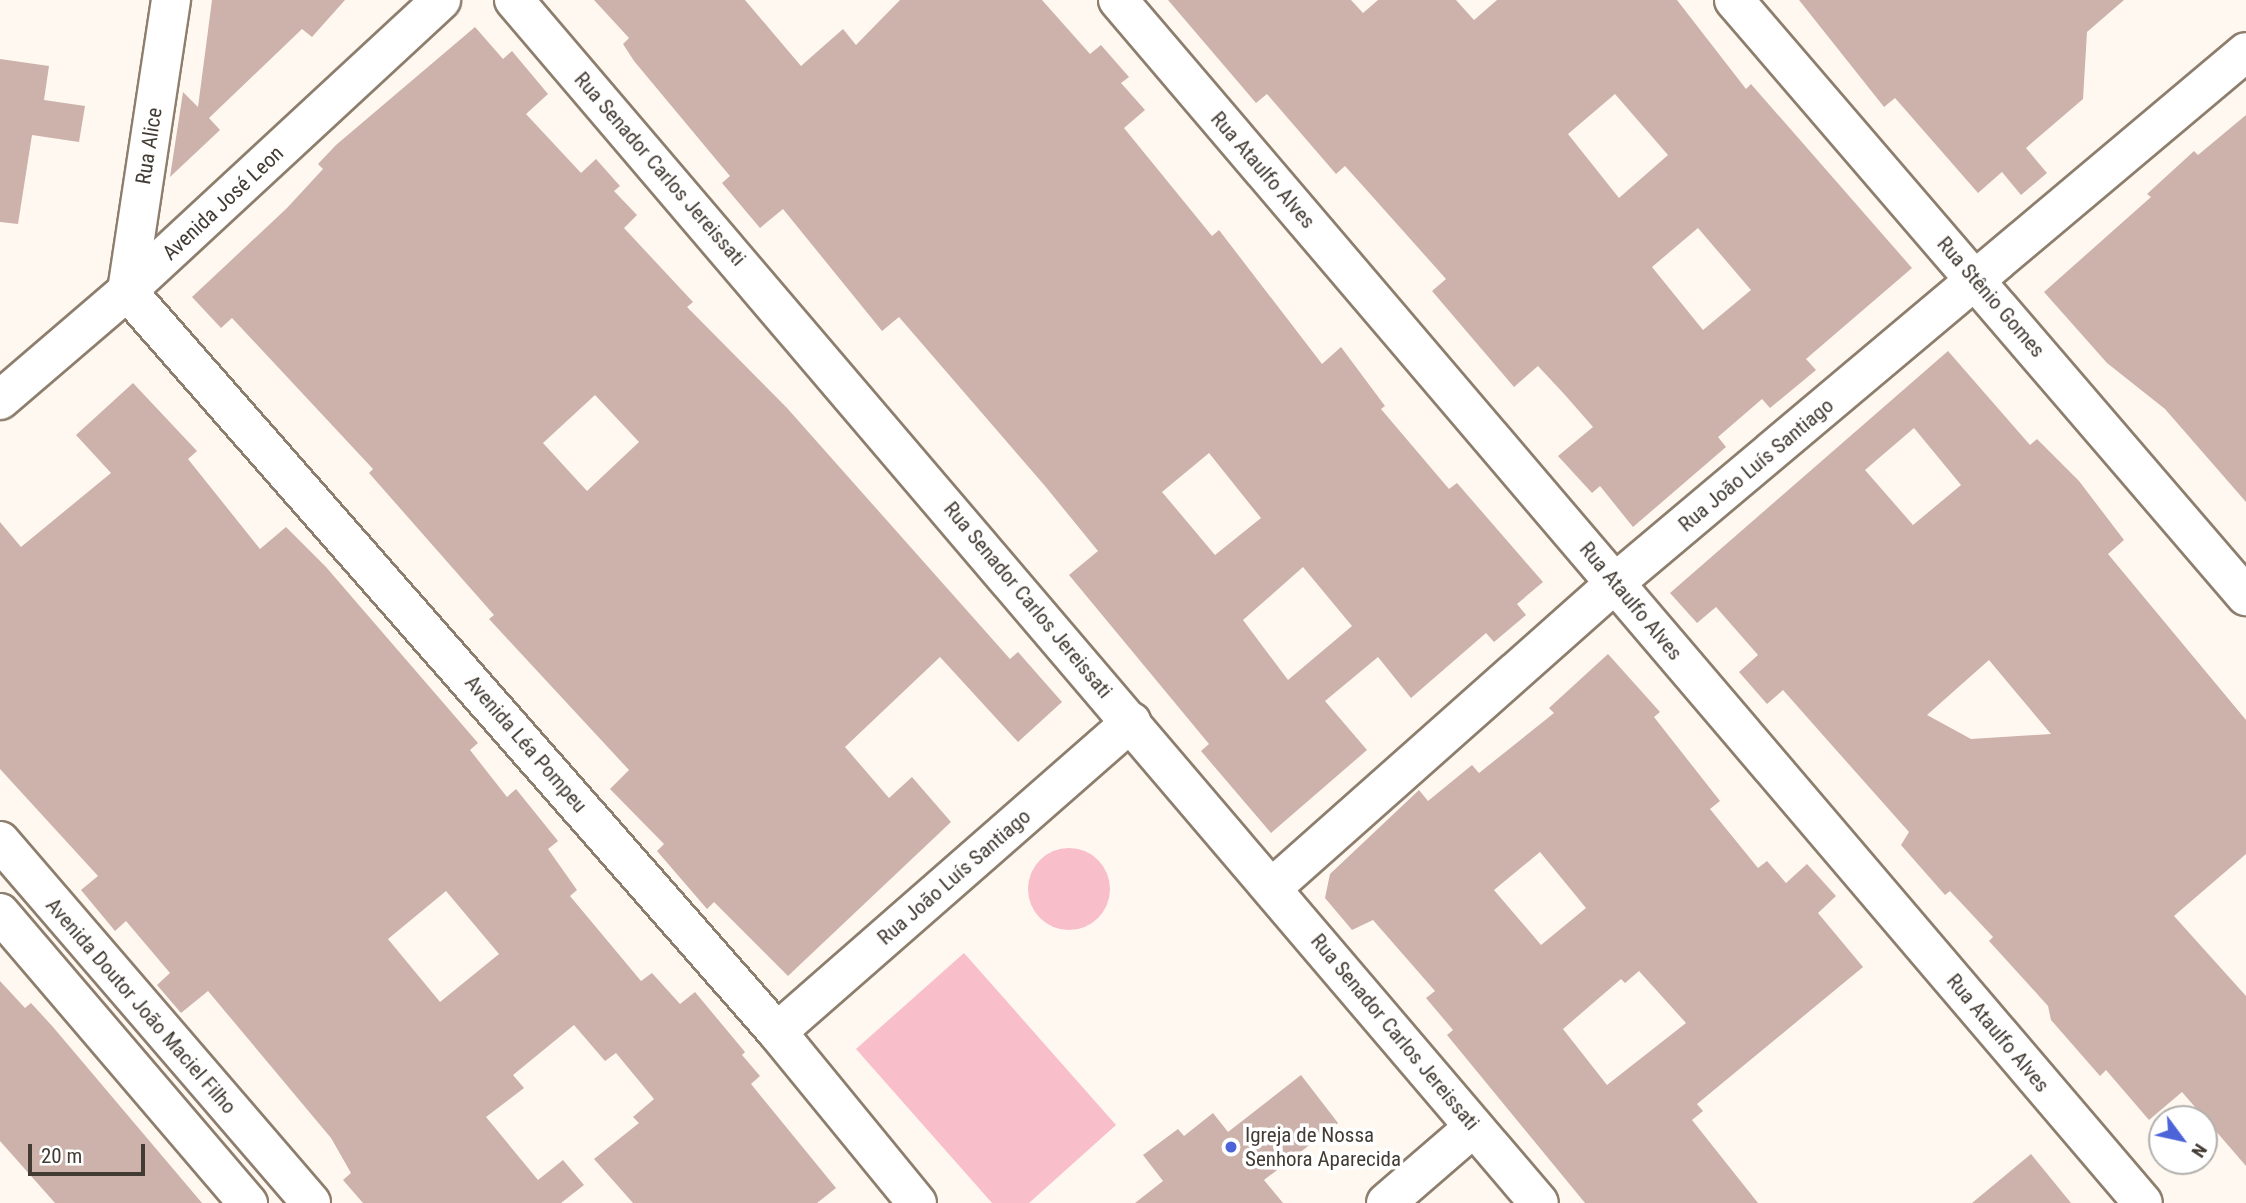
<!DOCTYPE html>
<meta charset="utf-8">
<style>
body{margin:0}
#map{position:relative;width:2246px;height:1203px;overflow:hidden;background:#fff8f0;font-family:"Roboto Condensed",sans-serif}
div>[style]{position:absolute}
.green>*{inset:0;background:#f8bec9}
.round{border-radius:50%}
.building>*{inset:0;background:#ccb2aa}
.roads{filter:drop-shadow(2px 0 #8e7e6d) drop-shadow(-2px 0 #8e7e6d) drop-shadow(0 2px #8e7e6d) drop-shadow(0 -2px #8e7e6d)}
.minor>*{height:38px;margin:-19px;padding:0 19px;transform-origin:19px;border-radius:19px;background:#fff}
.major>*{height:38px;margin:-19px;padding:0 19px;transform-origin:19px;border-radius:19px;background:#fff}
.dots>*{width:19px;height:19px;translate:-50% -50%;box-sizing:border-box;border:4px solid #fff;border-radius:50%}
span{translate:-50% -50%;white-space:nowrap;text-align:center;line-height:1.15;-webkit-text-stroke:7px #fff;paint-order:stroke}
.street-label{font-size:21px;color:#423b33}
.poi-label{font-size:21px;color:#423b33}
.left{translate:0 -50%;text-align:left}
.north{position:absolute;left:2148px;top:1105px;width:70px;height:70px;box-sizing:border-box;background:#fff;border:2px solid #b3b1ad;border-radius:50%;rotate:123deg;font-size:19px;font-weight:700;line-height:28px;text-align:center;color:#423b33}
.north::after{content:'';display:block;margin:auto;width:24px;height:32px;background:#4d63d8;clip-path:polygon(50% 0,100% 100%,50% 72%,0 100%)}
.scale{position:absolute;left:28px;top:1144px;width:117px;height:32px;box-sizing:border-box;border:4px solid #423b33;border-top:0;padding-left:9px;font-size:21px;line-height:24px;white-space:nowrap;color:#423b33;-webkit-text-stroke:5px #fff;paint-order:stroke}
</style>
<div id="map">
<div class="green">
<i class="round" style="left:1028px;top:848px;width:82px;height:82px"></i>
<i style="clip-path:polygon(964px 953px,1116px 1125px,1029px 1203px,992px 1203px,856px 1049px)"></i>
</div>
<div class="building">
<i style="clip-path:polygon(212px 0,345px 0,312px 37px,302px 29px,209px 118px,220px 130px,170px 177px,183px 92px,198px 107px)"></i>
<i style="clip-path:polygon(evenodd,594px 0,745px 0,801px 66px,843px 29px,856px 45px,900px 0,1042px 0,1090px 54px,1101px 45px,1129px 77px,1121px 83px,1145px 110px,1124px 128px,1212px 236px,1219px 230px,1322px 364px,1341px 347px,1385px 406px,1381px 409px,1449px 489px,1457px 483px,1543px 582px,1517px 604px,1526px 615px,1494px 642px,1486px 633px,1411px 698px,1378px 657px,1325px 701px,1367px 750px,1271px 833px,1201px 751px,1209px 744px,1069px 575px,1098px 551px,1045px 486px,899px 317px,882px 331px,783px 209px,760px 228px,722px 183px,730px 176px,719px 163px,634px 61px,623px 44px,629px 38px,594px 0,1209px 453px,1261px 518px,1215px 555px,1162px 492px,1209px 453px,594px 0,1303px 567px,1352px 626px,1288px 680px,1243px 620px,1303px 567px)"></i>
<i style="clip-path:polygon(evenodd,1168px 0,1351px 0,1363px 13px,1378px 0,1456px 0,1474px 20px,1497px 0,1677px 0,1746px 89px,1751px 84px,1912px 268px,1806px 359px,1816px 370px,1770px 408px,1762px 399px,1718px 437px,1726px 447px,1633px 527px,1600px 486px,1592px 493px,1558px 456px,1593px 427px,1565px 395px,1538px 366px,1514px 387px,1432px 291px,1446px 279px,1363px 186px,1345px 166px,1336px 174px,1267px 94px,1256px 103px,1168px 0,1615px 94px,1668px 155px,1619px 198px,1568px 134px,1615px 94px,1168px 0,1698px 228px,1751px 290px,1703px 330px,1652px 267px,1698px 228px)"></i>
<i style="clip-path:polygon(1799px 0,2124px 0,2087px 32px,2083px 99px,2026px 148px,2047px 173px,2021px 195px,2002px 172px,1978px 193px,1895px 98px,1884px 107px)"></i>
<i style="clip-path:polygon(evenodd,475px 27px,503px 59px,512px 51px,548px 94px,526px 114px,581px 173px,596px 159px,620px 186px,614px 191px,637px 215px,624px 228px,693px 302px,687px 307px,787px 408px,1010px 659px,1018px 652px,1062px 702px,1018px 742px,940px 657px,845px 747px,889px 798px,912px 777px,951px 822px,788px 976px,714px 902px,707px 909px,657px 851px,664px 844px,610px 789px,629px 770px,489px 619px,494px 615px,369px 473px,373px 469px,232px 318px,221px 328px,192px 297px,287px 208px,323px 169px,318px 164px,336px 145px,475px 27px,595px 395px,639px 442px,587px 491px,543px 443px,595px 395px)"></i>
<i style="clip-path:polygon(0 59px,49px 66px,44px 100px,85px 106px,79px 142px,32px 135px,18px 224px,0 222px)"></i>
<i style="clip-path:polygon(2246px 115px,2246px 502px,2165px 409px,2107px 363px,2044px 292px,2151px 197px,2147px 194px,2194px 151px,2198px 155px)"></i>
<i style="clip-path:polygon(evenodd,1948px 351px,2030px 445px,2037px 439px,2079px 481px,2124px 540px,2108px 554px,2246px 720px,2246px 854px,2174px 916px,2246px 996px,2246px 1166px,2182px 1092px,2149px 1120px,2106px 1070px,2100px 1076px,2051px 1020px,2048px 1006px,1989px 941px,1993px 937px,1950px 891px,1945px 895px,1901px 845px,1909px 832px,1829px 742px,1783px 690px,1767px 704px,1739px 672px,1758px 655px,1716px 607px,1697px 623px,1670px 593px,1948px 351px,1914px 428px,1961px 485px,1913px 525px,1865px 470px,1914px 428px,1948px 351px,1989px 660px,2014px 690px,2051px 734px,1971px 739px,1927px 715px,1989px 660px)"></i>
<i style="clip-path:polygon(evenodd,133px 383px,197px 451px,188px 459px,260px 549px,286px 527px,326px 567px,478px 743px,470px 750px,507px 797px,516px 789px,558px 841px,548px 849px,577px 890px,570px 896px,641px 981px,652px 973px,680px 1004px,695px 992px,745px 1052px,742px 1055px,760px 1076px,751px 1084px,836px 1188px,817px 1203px,633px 1203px,594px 1159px,639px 1123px,633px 1117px,654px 1099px,616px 1053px,605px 1061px,574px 1025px,513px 1075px,524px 1088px,486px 1117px,538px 1180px,563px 1160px,584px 1185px,561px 1203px,363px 1203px,343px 1180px,351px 1173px,331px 1138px,208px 991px,181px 1013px,157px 985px,170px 973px,126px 921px,115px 931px,81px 890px,98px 876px,0 769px,0 522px,21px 547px,111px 473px,76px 435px,133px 383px,446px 891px,499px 954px,440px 1002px,388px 939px,446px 891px)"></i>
<i style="clip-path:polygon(evenodd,1608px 654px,1660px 712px,1654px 717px,1720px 801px,1710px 809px,1758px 868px,1767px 861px,1786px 883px,1807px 864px,1836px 896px,1818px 913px,1863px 967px,1697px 1104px,1703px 1111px,1692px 1120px,1758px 1203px,1585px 1203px,1447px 1035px,1453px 1030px,1426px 998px,1435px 991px,1373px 920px,1352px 930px,1325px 898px,1330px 874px,1419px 790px,1428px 801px,1472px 765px,1479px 773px,1554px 713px,1549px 708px,1608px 654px,1540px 852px,1586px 908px,1541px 945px,1494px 890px,1540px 852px,1608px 654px,1639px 971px,1686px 1023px,1607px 1085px,1563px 1029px,1621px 979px,1625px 983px,1639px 971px)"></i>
<i style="clip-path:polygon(0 981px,25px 1008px,31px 1003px,53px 1027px,202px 1203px,55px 1203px,0 1141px)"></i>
<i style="clip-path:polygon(1301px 1075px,1338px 1123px,1264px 1180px,1283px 1203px,1135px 1203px,1163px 1181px,1143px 1155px,1178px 1129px,1184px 1136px,1213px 1113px,1228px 1132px)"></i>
<i style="clip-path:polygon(2031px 1154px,2071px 1203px,1972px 1203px)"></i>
</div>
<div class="roads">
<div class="minor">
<i style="left:171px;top:0;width:294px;rotate:98.6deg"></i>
<i style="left:127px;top:291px;width:986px;rotate:48.74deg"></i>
<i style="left:777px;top:1032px;width:221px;rotate:50.7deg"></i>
<i style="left:514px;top:0;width:1580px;rotate:49.57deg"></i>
<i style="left:1118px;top:0;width:1580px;rotate:49.57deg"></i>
<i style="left:1734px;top:0;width:786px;rotate:49.34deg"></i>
<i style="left:0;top:841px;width:477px;rotate:49.3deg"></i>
<i style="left:1273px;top:887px;width:459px;rotate:-41.6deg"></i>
<i style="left:1616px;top:582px;width:823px;rotate:-40.07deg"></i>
<i style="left:0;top:913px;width:382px;rotate:49.5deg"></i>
<i style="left:777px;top:1032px;width:471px;rotate:-41.2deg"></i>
<i style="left:1386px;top:1203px;width:116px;rotate:-40.8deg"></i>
</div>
<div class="major">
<i style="left:0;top:400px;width:167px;rotate:-40.6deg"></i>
<i style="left:127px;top:291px;width:428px;rotate:-42.8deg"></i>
</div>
</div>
<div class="dots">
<i style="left:1231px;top:1147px;background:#4d63d8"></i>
</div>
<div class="street-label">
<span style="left:149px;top:146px;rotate:-81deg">Rua Alice</span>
<span style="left:660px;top:169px;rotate:49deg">Rua Senador Carlos Jereissati</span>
<span style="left:1263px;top:170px;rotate:49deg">Rua Ataulfo Alves</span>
<span style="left:223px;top:203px;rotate:-43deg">Avenida José Leon</span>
<span style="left:1991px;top:297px;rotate:49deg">Rua Stênio Gomes</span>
<span style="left:1756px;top:465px;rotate:-40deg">Rua João Luís Santiago</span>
<span style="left:1028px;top:600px;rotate:50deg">Rua Senador Carlos Jereissati</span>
<span style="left:1631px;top:601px;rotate:50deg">Rua Ataulfo Alves</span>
<span style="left:526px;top:744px;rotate:49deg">Avenida Léa Pompeu</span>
<span style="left:954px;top:877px;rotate:-41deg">Rua João Luís Santiago</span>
<span style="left:141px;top:1006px;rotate:49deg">Avenida Doutor João Maciel Filho</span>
<span style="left:1395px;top:1032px;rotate:50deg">Rua Senador Carlos Jereissati</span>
<span style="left:1998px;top:1033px;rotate:50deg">Rua Ataulfo Alves</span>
</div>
<div class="poi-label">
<span class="left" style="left:1245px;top:1147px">Igreja de Nossa<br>Senhora Aparecida</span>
</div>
<div class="north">N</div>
<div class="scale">20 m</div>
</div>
